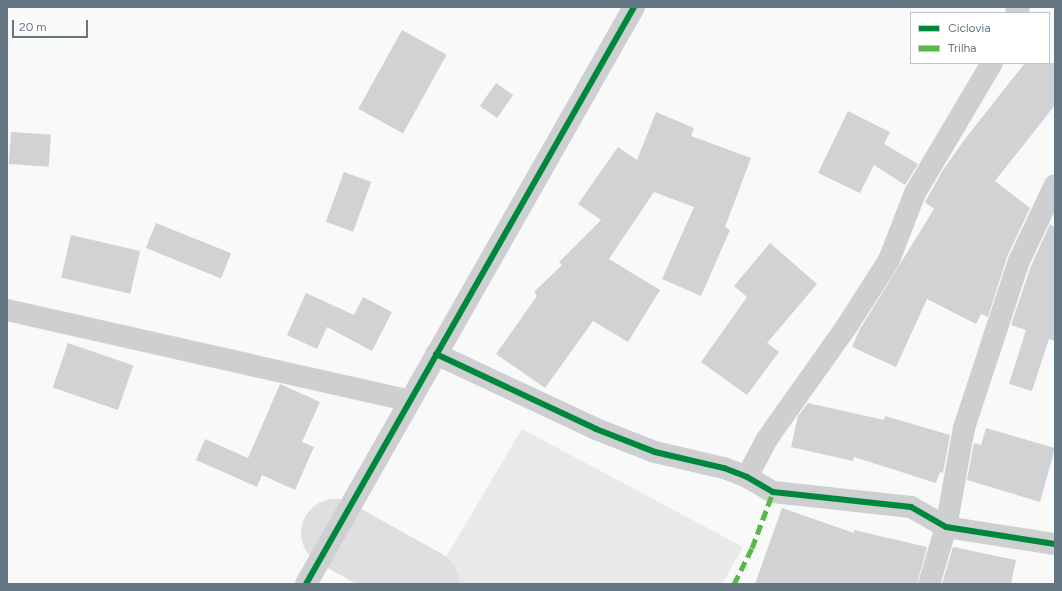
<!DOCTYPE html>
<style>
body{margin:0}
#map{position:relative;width:1062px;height:591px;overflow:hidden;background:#f9f9f9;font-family:Figtree,sans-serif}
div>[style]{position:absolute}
.built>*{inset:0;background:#e8e9e9}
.taxiway>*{height:68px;margin:-34px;padding:0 34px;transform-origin:34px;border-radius:34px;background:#dedfe0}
.building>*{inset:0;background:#d0d2d3;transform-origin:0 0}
.minor>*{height:22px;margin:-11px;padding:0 11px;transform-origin:11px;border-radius:11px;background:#cecfd0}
.quiet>*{height:5px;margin-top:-2.5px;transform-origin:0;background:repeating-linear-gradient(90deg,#58b947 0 10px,transparent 0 15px)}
.cycleway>*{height:6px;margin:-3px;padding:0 3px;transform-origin:3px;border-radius:3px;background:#00873e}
span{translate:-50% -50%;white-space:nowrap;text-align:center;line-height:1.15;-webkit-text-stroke:4px #fff;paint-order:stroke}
.frame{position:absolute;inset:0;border:8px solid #657683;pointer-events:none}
.legend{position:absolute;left:910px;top:12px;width:140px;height:52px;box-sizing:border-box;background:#fff;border:1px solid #c1c8cd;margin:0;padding:5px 7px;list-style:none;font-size:12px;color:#657683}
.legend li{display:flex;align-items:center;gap:8px;height:20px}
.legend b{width:20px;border:1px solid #c1c8cd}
.scale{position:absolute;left:12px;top:20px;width:76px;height:18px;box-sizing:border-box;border:2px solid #657683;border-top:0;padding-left:5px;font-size:12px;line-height:14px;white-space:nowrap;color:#657683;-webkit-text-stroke:3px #fff;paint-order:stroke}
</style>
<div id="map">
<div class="built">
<i style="clip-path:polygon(522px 429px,743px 547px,722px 584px,430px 584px)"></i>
</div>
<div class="taxiway">
<i style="left:335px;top:533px;width:104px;rotate:29.3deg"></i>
</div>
<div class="building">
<i style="left:402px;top:30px;width:51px;height:90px;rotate:29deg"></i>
<i style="clip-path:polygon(1025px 63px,1055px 63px,1055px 105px,995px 181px,1030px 208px,1007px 257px,988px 317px,981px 314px,976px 324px,927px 299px,896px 367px,852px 347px,860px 329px,934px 209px,925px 202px,943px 170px,965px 139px)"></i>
<i style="left:496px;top:83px;width:21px;height:28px;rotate:35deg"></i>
<i style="clip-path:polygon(848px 111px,890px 132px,884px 144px,918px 164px,905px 185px,874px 165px,860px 193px,818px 173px)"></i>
<i style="clip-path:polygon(656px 112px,694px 128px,691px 136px,751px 158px,725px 227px,730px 230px,701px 296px,662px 279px,694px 207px,654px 192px,609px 259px,660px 290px,628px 342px,593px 321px,545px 388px,496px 354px,537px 296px,534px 292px,562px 265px,559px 262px,601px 220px,578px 204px,618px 147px,637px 160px)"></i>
<i style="left:11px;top:132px;width:40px;height:32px;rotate:4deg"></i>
<i style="left:344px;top:172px;width:29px;height:53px;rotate:20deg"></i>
<i style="left:156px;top:223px;width:81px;height:27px;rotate:22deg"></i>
<i style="clip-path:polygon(1050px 224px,1055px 228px,1055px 341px,1049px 339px,1032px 391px,1009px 384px,1026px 330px,1011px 325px,1031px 266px)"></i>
<i style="left:71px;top:235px;width:71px;height:44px;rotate:13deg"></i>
<i style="clip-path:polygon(770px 243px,817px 284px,767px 343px,779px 352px,747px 395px,701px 362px,747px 297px,734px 286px)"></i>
<i style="clip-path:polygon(306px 293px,354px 315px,363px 297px,392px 312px,372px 351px,327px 327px,317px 349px,287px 335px)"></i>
<i style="left:68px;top:343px;width:69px;height:47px;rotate:19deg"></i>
<i style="clip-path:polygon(280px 384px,320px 402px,302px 442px,314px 447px,295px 490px,262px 475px,257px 487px,196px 460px,205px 439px,248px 458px)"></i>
<i style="clip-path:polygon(808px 403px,884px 420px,885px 416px,950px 435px,943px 473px,940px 472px,936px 483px,854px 457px,853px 461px,791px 447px,798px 416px)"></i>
<i style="clip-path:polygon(986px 428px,1055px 448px,1040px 502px,967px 480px,974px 443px,981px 445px)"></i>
<i style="clip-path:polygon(782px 508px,854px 533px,854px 530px,927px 547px,917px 584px,755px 584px)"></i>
<i style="clip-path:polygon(953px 547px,1016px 560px,1011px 584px,942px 584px)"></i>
</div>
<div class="minor">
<i style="left:1016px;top:13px;width:7px;rotate:-63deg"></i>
<i style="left:7px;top:310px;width:413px;rotate:12.7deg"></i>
<i style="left:436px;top:354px;width:177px;rotate:25.1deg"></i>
<i style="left:596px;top:429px;width:63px;rotate:21.3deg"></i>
<i style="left:655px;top:452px;width:71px;rotate:13.1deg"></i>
<i style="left:724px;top:468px;width:25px;rotate:21deg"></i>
<i style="left:747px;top:477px;width:30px;rotate:30deg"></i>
<i style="left:773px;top:492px;width:139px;rotate:6.2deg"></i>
<i style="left:911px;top:507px;width:40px;rotate:29.7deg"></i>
<i style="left:946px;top:527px;width:110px;rotate:8.9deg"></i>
<i style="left:747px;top:477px;width:43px;rotate:-62.2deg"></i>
<i style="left:767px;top:439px;width:138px;rotate:-54.7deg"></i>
<i style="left:847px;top:326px;width:78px;rotate:-57.5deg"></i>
<i style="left:889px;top:260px;width:72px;rotate:-68.8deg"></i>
<i style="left:915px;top:193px;width:151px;rotate:-59.4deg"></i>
<i style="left:306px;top:584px;width:664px;rotate:-60.38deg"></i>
<i style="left:929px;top:584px;width:59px;rotate:-73.4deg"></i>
<i style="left:946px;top:527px;width:101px;rotate:-79.7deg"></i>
<i style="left:964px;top:428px;width:176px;rotate:-71.8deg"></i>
<i style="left:1019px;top:261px;width:84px;rotate:-64.7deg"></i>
</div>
<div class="quiet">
<i style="left:734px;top:584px;width:40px;rotate:-63.4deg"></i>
<i style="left:752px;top:548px;width:60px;rotate:-69.4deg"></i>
</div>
<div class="cycleway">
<i style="left:436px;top:354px;width:177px;rotate:25.1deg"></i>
<i style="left:596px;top:429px;width:63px;rotate:21.3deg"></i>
<i style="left:655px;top:452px;width:71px;rotate:13.1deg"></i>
<i style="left:724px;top:468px;width:25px;rotate:21deg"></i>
<i style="left:747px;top:477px;width:30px;rotate:30deg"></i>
<i style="left:773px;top:492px;width:139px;rotate:6.2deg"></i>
<i style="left:911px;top:507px;width:40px;rotate:29.7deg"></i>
<i style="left:946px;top:527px;width:110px;rotate:8.9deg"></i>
<i style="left:306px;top:584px;width:664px;rotate:-60.38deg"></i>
</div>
<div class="frame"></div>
<ul class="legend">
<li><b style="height:5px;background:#00873e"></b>Ciclovia</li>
<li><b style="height:5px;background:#58b947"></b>Trilha</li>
</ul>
<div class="scale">20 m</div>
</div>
